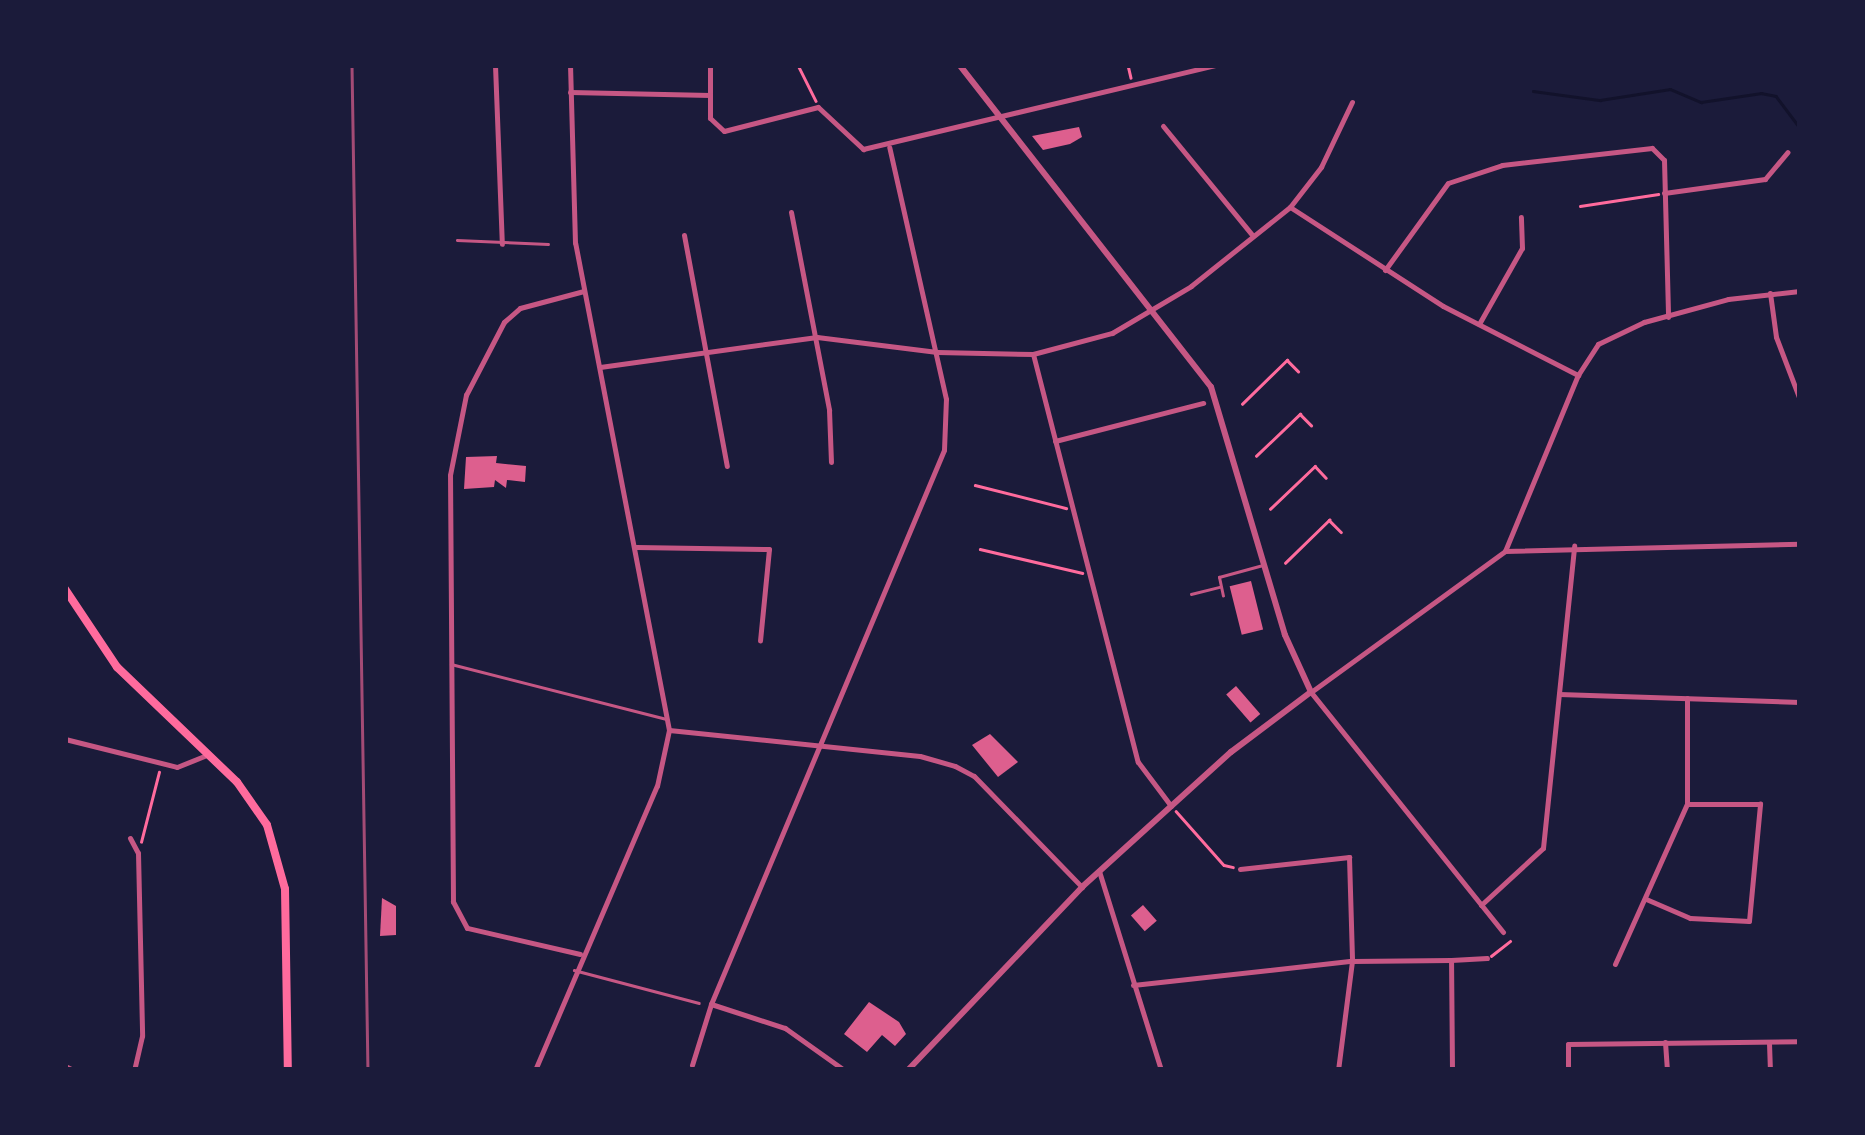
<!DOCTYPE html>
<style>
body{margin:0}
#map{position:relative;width:1865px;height:1135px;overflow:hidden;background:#1b1b3a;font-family:"Open Sans",sans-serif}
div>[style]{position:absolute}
.stream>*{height:2.5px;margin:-1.25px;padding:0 1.25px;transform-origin:1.25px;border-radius:1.25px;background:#12122b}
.building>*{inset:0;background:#dd5f8e;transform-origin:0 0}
.path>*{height:2.5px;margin:-1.25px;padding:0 1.25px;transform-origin:1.25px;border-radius:1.25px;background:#ff6b9d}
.service>*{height:2.5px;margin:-1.25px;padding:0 1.25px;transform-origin:1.25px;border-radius:1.25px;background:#c65784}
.minor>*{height:5px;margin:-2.5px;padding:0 2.5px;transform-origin:2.5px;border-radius:2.5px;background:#c65784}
.tertiary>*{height:6px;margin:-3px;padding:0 3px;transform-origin:3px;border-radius:3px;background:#c65784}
.secondary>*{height:8px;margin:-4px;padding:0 4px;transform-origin:4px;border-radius:4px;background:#ff6b9d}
.rail>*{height:2.5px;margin:-1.25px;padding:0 1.25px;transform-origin:1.25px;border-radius:1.25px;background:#a44b75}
span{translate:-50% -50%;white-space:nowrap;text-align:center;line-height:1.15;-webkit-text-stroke:10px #1b1b3a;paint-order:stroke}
.frame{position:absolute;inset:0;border:68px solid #1b1b3a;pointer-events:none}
</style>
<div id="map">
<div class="stream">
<i style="left:1533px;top:91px;width:68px;rotate:7.7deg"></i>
<i style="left:1600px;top:100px;width:71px;rotate:-8.9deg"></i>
<i style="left:1670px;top:89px;width:34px;rotate:23deg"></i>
<i style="left:1701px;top:102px;width:61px;rotate:-8.5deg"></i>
<i style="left:1761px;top:93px;width:15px;rotate:11deg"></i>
<i style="left:1776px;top:96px;width:40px;rotate:53deg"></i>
</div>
<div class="building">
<i style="clip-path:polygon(1079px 127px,1082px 137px,1070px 144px,1043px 150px,1032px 136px)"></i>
<i style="clip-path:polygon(497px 456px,496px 463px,526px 466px,525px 482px,507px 480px,506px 488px,495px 480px,494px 487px,464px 489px,466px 457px)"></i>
<i style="left:1251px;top:581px;width:50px;height:22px;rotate:76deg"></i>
<i style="left:1236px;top:686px;width:37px;height:13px;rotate:49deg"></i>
<i style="clip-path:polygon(990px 734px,1018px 762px,998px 777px,972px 745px)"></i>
<i style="clip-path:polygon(382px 898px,396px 906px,396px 935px,380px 936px)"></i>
<i style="left:1143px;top:905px;width:21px;height:16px;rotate:49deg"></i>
<i style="clip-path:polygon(869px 1002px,899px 1022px,906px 1034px,895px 1046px,882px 1035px,867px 1052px,844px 1034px)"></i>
</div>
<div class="path">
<i style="left:798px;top:65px;width:40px;rotate:63.4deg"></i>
<i style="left:1128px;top:65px;width:13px;rotate:77deg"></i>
<i style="left:1580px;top:206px;width:79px;rotate:-8.7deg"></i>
<i style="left:1242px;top:404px;width:63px;rotate:-44.4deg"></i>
<i style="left:1287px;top:360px;width:16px;rotate:45deg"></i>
<i style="left:1256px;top:456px;width:61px;rotate:-43.7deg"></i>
<i style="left:1300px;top:414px;width:16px;rotate:45deg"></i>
<i style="left:975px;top:485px;width:94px;rotate:14.2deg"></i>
<i style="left:1270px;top:509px;width:62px;rotate:-43.7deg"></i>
<i style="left:1315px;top:466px;width:16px;rotate:47deg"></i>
<i style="left:980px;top:549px;width:105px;rotate:13.2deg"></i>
<i style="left:1285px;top:563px;width:62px;rotate:-44.3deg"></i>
<i style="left:1329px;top:520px;width:17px;rotate:45deg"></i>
<i style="left:1176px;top:811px;width:72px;rotate:48.4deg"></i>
<i style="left:1224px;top:865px;width:9px;rotate:13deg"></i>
<i style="left:141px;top:842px;width:72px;rotate:-75.6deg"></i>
<i style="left:1491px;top:956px;width:24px;rotate:-38deg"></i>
</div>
<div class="service">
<i style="left:457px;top:240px;width:91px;rotate:2.5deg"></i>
<i style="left:1191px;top:594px;width:30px;rotate:-14deg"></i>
<i style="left:1223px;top:596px;width:19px;rotate:-102deg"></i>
<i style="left:1219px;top:577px;width:46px;rotate:-15.3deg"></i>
<i style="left:451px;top:664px;width:222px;rotate:14.3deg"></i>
<i style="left:574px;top:970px;width:129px;rotate:14.8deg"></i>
</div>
<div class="minor">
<i style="left:495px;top:65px;width:179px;rotate:87.8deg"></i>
<i style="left:710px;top:65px;width:30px;rotate:90deg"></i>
<i style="left:570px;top:92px;width:140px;rotate:1.2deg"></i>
<i style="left:710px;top:95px;width:23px;rotate:90deg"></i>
<i style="left:710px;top:118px;width:19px;rotate:43deg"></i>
<i style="left:724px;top:131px;width:97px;rotate:-14.3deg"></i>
<i style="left:818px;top:107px;width:62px;rotate:43deg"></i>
<i style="left:863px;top:149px;width:363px;rotate:-13.4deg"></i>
<i style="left:1163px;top:126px;width:142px;rotate:50.7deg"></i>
<i style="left:1664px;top:193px;width:102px;rotate:-7.9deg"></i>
<i style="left:1765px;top:179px;width:35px;rotate:-50deg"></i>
<i style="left:1290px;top:207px;width:182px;rotate:32.9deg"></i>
<i style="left:1443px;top:306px;width:152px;rotate:27.1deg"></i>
<i style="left:791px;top:212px;width:202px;rotate:79.1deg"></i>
<i style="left:829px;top:410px;width:52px;rotate:87.8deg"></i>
<i style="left:684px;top:235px;width:235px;rotate:79.5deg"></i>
<i style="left:1385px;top:270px;width:107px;rotate:-54.1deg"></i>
<i style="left:1448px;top:183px;width:57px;rotate:-18.4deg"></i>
<i style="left:1502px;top:165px;width:151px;rotate:-6.5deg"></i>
<i style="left:1652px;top:148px;width:17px;rotate:45deg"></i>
<i style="left:1664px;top:160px;width:157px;rotate:88.5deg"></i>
<i style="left:1770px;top:293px;width:44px;rotate:82.2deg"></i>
<i style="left:1776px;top:337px;width:67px;rotate:69.1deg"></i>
<i style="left:1479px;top:324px;width:87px;rotate:-60.5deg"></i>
<i style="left:1522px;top:248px;width:31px;rotate:-92deg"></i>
<i style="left:1033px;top:354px;width:421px;rotate:75.6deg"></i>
<i style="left:1138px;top:762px;width:55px;rotate:53.1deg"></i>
<i style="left:600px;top:367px;width:219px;rotate:-7.9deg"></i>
<i style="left:817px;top:337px;width:121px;rotate:7.1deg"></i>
<i style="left:937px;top:352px;width:96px;rotate:1.2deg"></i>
<i style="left:1033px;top:354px;width:82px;rotate:-14.9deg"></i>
<i style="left:1112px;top:333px;width:92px;rotate:-30.7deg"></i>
<i style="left:1191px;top:286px;width:127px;rotate:-38.6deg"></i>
<i style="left:1290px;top:207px;width:51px;rotate:-52.2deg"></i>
<i style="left:1321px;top:167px;width:72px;rotate:-64.5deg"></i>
<i style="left:1055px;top:441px;width:153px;rotate:-14.4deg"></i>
<i style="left:636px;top:547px;width:133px;rotate:0.9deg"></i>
<i style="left:769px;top:549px;width:92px;rotate:95.6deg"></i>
<i style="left:1505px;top:551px;width:191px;rotate:-67.5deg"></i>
<i style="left:1578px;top:375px;width:37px;rotate:-57deg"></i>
<i style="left:1598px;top:344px;width:51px;rotate:-25.6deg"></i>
<i style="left:1644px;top:322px;width:87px;rotate:-15.3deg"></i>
<i style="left:1728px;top:299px;width:72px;rotate:-6.3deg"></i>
<i style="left:1559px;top:694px;width:241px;rotate:1.9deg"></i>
<i style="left:669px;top:730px;width:252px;rotate:5.9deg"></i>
<i style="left:920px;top:756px;width:36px;rotate:16deg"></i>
<i style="left:955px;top:766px;width:21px;rotate:28deg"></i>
<i style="left:974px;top:776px;width:155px;rotate:45.8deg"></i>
<i style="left:65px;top:739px;width:115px;rotate:14deg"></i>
<i style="left:177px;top:767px;width:32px;rotate:-22deg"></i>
<i style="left:130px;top:838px;width:17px;rotate:62deg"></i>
<i style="left:138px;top:853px;width:183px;rotate:88.7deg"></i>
<i style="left:142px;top:1036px;width:35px;rotate:103deg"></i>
<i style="left:1240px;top:869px;width:110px;rotate:-6.3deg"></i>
<i style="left:1349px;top:857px;width:104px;rotate:88.3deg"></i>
<i style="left:1352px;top:961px;width:110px;rotate:97.3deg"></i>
<i style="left:1099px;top:871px;width:208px;rotate:72.7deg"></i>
<i style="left:1646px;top:899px;width:48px;rotate:23.4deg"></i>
<i style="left:1690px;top:918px;width:59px;rotate:2.9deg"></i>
<i style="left:1749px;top:921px;width:118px;rotate:-84.6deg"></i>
<i style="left:1760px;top:804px;width:73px;rotate:180deg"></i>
<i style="left:1481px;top:905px;width:84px;rotate:-42.6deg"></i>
<i style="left:1543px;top:848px;width:304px;rotate:-84.1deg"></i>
<i style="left:1503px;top:932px;width:307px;rotate:-128.7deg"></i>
<i style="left:1311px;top:692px;width:240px;rotate:-36deg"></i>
<i style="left:1505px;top:551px;width:295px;rotate:-1.4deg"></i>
<i style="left:580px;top:954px;width:116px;rotate:-167deg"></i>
<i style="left:467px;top:928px;width:30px;rotate:-118deg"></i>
<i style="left:453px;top:902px;width:427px;rotate:-90.4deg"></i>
<i style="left:450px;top:475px;width:82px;rotate:-78.7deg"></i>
<i style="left:466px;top:395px;width:82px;rotate:-62.5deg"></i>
<i style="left:504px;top:322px;width:21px;rotate:-41deg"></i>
<i style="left:520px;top:308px;width:66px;rotate:-14.9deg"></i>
<i style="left:1615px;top:964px;width:175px;rotate:-65.8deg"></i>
<i style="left:1687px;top:804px;width:106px;rotate:-90deg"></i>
<i style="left:1133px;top:985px;width:220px;rotate:-6.3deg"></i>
<i style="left:1352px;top:961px;width:99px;rotate:-0.6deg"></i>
<i style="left:711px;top:1004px;width:78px;rotate:18deg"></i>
<i style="left:785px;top:1028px;width:72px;rotate:35.4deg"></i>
<i style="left:1665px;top:1042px;width:28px;rotate:86deg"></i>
<i style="left:1769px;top:1043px;width:27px;rotate:88deg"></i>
<i style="left:692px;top:1065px;width:64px;rotate:-72.7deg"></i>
<i style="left:711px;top:1004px;width:601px;rotate:-67.19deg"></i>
<i style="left:944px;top:450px;width:51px;rotate:-87.8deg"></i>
<i style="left:946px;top:399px;width:258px;rotate:-102.7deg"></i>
<i style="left:65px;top:1066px;width:9px;rotate:27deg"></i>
<i style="left:535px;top:1070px;width:309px;rotate:-66.8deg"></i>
<i style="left:657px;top:786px;width:57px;rotate:-77.9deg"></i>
<i style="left:669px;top:730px;width:496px;rotate:-100.9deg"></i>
<i style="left:575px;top:243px;width:178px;rotate:-91.6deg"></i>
<i style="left:1452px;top:1070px;width:110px;rotate:-90.5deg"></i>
<i style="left:1451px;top:960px;width:36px;rotate:-3deg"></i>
<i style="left:1568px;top:1070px;width:26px;rotate:-90deg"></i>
<i style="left:1568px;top:1044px;width:232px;rotate:-0.7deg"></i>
</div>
<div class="tertiary">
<i style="left:908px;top:1070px;width:253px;rotate:-46.4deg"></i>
<i style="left:1082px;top:887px;width:201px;rotate:-42.2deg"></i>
<i style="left:1231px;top:752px;width:100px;rotate:-36.9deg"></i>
<i style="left:1311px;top:692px;width:63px;rotate:-114.5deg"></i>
<i style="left:1285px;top:635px;width:259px;rotate:-106.6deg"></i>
<i style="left:1211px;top:387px;width:409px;rotate:-128deg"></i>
</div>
<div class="secondary">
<i style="left:65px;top:589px;width:94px;rotate:56.3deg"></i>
<i style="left:117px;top:667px;width:166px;rotate:43.8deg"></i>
<i style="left:237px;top:782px;width:52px;rotate:55.1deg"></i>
<i style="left:267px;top:825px;width:66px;rotate:74.3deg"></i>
<i style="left:285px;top:889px;width:181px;rotate:89.1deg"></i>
</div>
<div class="rail">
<i style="left:352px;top:65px;width:1005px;rotate:89.09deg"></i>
</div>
<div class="frame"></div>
</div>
